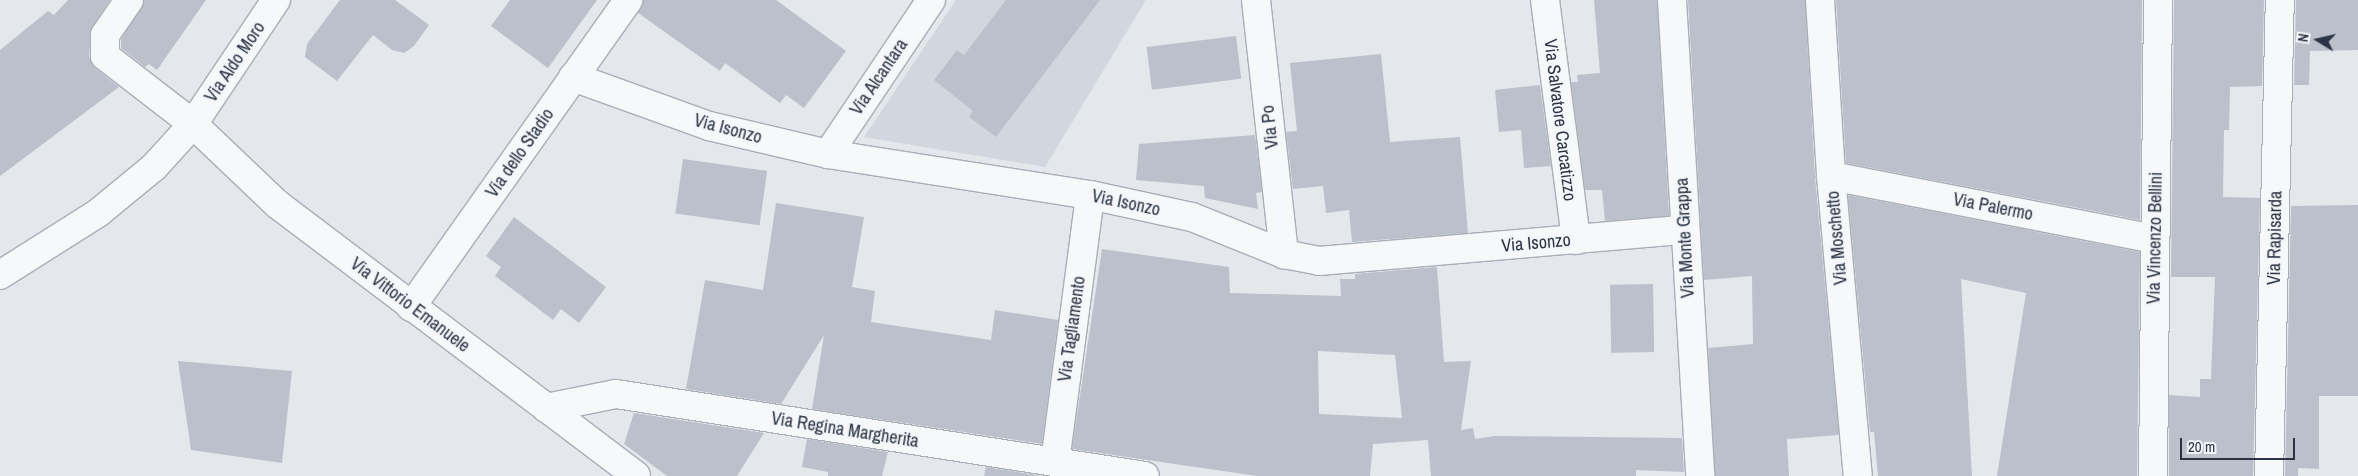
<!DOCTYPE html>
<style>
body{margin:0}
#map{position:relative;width:2358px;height:476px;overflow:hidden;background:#e4e7ec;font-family:"Archivo Narrow",sans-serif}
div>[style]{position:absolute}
.built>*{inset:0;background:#d2d6de}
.building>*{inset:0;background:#bbc0ca;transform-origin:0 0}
.roads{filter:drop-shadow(1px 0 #a9aeb7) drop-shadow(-1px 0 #a9aeb7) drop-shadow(0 1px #a9aeb7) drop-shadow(0 -1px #a9aeb7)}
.minor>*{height:28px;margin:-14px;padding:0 14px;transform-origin:14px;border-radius:14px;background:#f7f8fa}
span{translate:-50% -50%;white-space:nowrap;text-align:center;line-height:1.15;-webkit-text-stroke:5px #f4f6f9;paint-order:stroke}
.street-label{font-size:18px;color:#2b3445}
.north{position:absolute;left:2293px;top:15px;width:50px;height:50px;-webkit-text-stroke:4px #f4f6f9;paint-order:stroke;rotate:279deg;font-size:14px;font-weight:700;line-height:20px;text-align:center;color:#2b3445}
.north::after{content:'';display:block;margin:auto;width:18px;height:22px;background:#2b3445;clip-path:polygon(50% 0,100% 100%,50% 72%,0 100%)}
.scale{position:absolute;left:2180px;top:438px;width:115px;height:22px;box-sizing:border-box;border:2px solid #2b3445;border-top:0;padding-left:6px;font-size:15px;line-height:18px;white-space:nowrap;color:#2b3445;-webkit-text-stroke:4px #f4f6f9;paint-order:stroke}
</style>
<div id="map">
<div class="built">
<i style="clip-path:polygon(956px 0,1146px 0,1045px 167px,864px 137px)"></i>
</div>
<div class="building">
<i style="clip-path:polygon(68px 0,110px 0,92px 27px,89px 56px,95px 68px,119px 87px,0 176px,0 50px,48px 11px,54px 15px)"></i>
<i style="clip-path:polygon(144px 0,206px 0,157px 70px,149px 64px,145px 67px,121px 48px,121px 40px)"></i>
<i style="clip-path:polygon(340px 0,395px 0,429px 25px,414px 46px,404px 53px,392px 50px,373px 35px,337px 81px,305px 57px,307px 44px)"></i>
<i style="clip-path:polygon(510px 0,597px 0,548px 68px,491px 26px)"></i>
<i style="clip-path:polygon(643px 0,776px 0,846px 51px,804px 108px,786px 95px,780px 103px,725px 63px,720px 71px,638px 13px)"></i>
<i style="clip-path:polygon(1006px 0,1100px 0,996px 137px,969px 117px,973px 111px,934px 80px,957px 50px,964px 55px)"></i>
<i style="clip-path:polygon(1594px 0,1657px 0,1669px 216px,1605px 221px,1602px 190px,1585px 190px,1571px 82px,1578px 82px,1577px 75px,1600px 73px)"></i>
<i style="clip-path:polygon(1688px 0,1805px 0,1815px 177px,1839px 435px,1787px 439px,1789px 476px,1715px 476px,1708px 348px,1753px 344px,1752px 276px,1704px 280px)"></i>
<i style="clip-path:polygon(1836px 0,2142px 0,2140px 220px,1846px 163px)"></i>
<i style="clip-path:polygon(2174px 0,2264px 0,2262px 86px,2230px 87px,2229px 130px,2224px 130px,2223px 197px,2260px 198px,2253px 476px,2169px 476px,2169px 395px,2200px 397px,2200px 379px,2211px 379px,2215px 277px,2171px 277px)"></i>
<i style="clip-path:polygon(2296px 0,2358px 0,2358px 50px,2310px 51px,2309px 85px,2294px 85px)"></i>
<i style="left:1236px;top:36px;width:43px;height:90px;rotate:83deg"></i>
<i style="clip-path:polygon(1381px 54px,1390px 142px,1460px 137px,1468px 233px,1352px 242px,1349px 210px,1326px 213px,1323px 186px,1293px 189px,1286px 132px,1297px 131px,1290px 63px)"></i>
<i style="clip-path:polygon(1540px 85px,1551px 166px,1524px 168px,1521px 130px,1499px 132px,1495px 90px)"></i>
<i style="clip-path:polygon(1255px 135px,1262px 192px,1256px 193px,1258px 209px,1205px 198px,1204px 186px,1136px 180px,1139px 144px)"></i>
<i style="left:683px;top:159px;width:85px;height:55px;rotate:8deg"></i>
<i style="clip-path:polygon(1848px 195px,2140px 252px,2137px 476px,1997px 476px,2026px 293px,1961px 279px,1972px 476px,1878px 476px,1874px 432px,1870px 432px)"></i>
<i style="clip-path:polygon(776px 203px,864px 217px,852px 287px,875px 291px,871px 322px,991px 340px,995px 310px,1058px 320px,1042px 444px,812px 409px,824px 335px,781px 404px,686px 389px,705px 280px,763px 290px)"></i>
<i style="clip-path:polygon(2358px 205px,2358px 396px,2319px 396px,2319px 469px,2298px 468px,2298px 476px,2285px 476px,2291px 206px)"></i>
<i style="clip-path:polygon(514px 217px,606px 287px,579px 323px,561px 309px,553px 320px,495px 276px,501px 267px,486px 256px)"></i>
<i style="clip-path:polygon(evenodd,1102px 249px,1229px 267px,1230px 293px,1341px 296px,1340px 279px,1355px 279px,1355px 274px,1437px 267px,1444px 362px,1471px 361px,1461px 430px,1473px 428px,1475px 439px,1495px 436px,1682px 438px,1684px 472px,1636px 470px,1636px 476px,1431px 476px,1428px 440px,1373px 444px,1370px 476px,1257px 476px,1072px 449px,1102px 249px,1318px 351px,1395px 355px,1402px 418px,1319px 414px,1318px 351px)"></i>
<i style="left:1653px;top:284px;width:68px;height:43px;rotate:89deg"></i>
<i style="clip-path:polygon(178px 361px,292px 371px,282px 463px,191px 450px)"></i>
<i style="clip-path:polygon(634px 413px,764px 433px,737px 476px,667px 476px,624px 444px)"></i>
<i style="clip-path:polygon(807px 439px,888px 452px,882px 476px,828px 476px,828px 472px,802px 467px)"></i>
<i style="clip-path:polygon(986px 467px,1043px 476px,984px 476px)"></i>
</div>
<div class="roads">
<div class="minor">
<i style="left:129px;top:0;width:42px;rotate:124.4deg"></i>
<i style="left:105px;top:35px;width:21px;rotate:90deg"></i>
<i style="left:105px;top:56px;width:111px;rotate:37.7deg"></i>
<i style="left:193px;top:124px;width:116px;rotate:43.6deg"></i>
<i style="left:277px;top:204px;width:450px;rotate:37.1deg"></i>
<i style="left:1256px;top:0;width:256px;rotate:83.7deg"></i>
<i style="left:1545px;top:0;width:242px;rotate:82.6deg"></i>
<i style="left:1672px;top:0;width:477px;rotate:86.6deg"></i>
<i style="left:1820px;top:0;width:176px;rotate:86.4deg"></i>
<i style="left:1831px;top:176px;width:301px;rotate:84.9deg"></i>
<i style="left:573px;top:77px;width:145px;rotate:19.8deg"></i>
<i style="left:709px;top:126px;width:122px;rotate:13.2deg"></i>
<i style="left:828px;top:154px;width:265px;rotate:8.9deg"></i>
<i style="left:1090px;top:195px;width:104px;rotate:12.2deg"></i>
<i style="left:1192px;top:217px;width:99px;rotate:21.9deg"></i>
<i style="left:1284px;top:254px;width:36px;rotate:11deg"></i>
<i style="left:1319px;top:261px;width:366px;rotate:-4.9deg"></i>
<i style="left:828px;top:154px;width:185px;rotate:-56.2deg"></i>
<i style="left:1831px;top:176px;width:330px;rotate:11deg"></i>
<i style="left:0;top:275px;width:116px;rotate:-32.3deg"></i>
<i style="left:98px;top:213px;width:72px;rotate:-39.4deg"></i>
<i style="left:154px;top:167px;width:58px;rotate:-47.8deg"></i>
<i style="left:193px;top:124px;width:149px;rotate:-56.2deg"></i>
<i style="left:411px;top:307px;width:376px;rotate:-54.7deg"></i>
<i style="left:546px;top:408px;width:71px;rotate:-11.3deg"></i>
<i style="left:616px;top:394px;width:535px;rotate:8.81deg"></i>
<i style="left:1055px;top:462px;width:269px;rotate:-82.5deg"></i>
<i style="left:2153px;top:476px;width:476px;rotate:-89.4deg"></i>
<i style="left:2269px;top:476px;width:476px;rotate:-88.7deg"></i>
</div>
</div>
<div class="street-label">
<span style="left:235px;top:62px;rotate:-56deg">Via Aldo Moro</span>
<span style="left:879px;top:77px;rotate:-56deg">Via Alcantara</span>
<span style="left:1560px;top:120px;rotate:83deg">Via Salvatore Carcatizzo</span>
<span style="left:1270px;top:127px;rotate:-96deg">Via Po</span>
<span style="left:728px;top:129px;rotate:15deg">Via Isonzo</span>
<span style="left:520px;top:153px;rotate:-55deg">Via dello Stadio</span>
<span style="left:1126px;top:203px;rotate:12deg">Via Isonzo</span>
<span style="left:1993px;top:207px;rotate:11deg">Via Palermo</span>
<span style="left:1685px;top:238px;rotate:-93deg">Via Monte Grappa</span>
<span style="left:1837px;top:238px;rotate:-95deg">Via Moschetto</span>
<span style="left:2155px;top:238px;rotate:-89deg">Via Vincenzo Bellini</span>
<span style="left:2275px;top:238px;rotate:-89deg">Via Rapisarda</span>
<span style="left:1536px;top:243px;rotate:-5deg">Via Isonzo</span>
<span style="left:410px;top:305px;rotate:37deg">Via Vittorio Emanuele</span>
<span style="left:1072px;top:329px;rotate:-82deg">Via Tagliamento</span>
<span style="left:845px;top:430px;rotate:9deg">Via Regina Margherita</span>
</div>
<div class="north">N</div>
<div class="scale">20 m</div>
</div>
